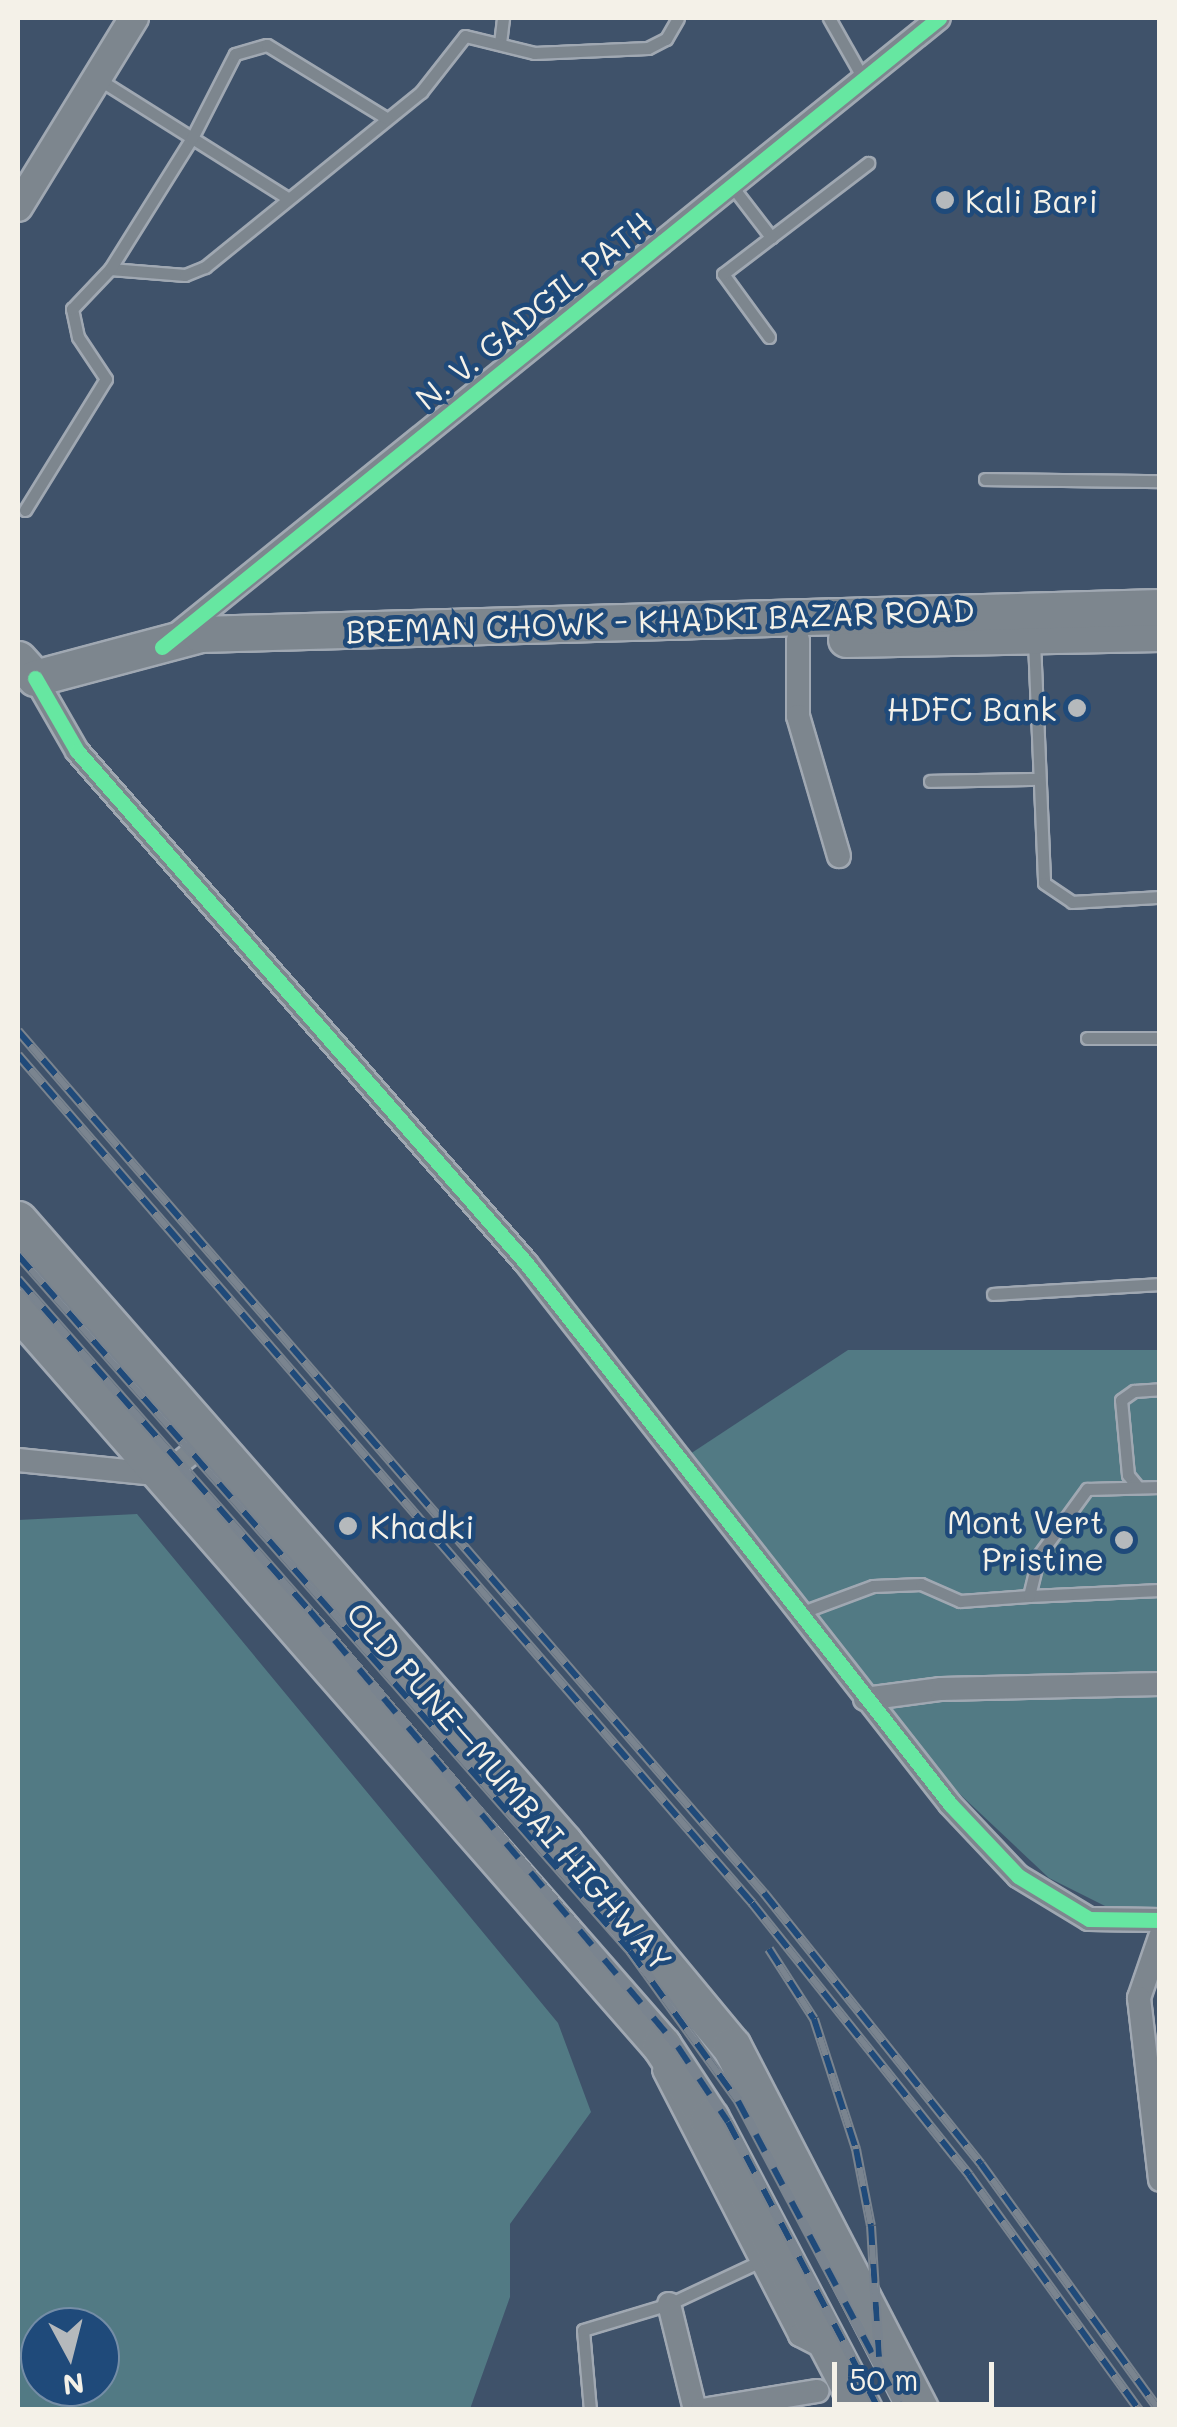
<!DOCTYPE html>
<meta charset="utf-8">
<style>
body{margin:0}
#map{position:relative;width:1177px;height:2427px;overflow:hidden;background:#3f526a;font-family:Mali,sans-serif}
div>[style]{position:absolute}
.green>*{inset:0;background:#527a84}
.roads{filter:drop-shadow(2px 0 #a0a8b2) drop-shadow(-2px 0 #a0a8b2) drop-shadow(0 2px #a0a8b2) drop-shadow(0 -2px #a0a8b2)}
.service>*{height:11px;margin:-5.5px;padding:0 5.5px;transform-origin:5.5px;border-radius:5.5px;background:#7d868e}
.minor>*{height:22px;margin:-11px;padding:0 11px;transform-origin:11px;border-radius:11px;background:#7d868e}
.tertiary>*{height:28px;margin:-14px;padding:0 14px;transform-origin:14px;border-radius:14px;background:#7d868e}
.primary>*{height:35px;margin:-17.5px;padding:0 17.5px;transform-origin:17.5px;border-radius:17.5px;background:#7d868e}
.trunk>*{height:38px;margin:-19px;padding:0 19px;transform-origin:19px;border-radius:19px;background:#7d868e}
.rail>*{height:10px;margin-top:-5px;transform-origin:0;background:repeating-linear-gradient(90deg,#1f4a7a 0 19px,#7a848f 0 38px);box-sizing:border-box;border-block:2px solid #7a848f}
.cycleway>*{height:15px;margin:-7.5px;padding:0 7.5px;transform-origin:7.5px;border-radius:7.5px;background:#66e7a1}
.dots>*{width:28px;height:28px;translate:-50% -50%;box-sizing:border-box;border:5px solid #1f4a7a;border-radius:50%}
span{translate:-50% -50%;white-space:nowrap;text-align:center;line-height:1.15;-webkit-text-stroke:9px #1f4a7a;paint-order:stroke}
.poi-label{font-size:32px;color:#f4f1e8}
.left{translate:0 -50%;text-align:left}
.right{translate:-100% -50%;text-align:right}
.street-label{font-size:32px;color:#f4f1e8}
.frame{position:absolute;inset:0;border:20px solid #f4f1e8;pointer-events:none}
.north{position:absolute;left:20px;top:2307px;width:100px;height:100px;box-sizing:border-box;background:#1f4a7a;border:2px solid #748da6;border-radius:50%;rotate:173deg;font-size:28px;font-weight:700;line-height:40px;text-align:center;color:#f4f1e8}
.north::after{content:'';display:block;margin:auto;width:35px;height:45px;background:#b5b9bc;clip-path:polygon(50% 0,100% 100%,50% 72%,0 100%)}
.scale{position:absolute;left:832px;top:2362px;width:162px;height:45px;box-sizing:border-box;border:5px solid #f4f1e8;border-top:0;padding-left:12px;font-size:30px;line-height:35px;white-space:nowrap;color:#f4f1e8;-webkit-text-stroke:8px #1f4a7a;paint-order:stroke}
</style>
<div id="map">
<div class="green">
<i style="clip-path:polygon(848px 1350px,1159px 1350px,1159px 1933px,1049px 1878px,879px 1718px,690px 1454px)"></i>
<i style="clip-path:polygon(evenodd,137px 1514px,558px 2023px,591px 2112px,510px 2224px,510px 2297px,470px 2409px,18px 2409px,18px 1520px,137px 1514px,40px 2327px,100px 2327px,100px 2387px,40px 2387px,40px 2327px)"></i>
</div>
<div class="roads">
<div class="service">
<i style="left:829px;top:18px;width:69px;rotate:60.5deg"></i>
<i style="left:500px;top:43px;width:25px;rotate:-83deg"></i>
<i style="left:100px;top:80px;width:220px;rotate:32.2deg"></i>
<i style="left:731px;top:185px;width:66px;rotate:52.4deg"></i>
<i style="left:110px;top:269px;width:75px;rotate:4.6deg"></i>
<i style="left:185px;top:275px;width:22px;rotate:-22deg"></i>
<i style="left:205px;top:267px;width:278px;rotate:-39deg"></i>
<i style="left:421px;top:92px;width:71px;rotate:-51.8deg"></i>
<i style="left:465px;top:36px;width:71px;rotate:13.8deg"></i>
<i style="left:534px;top:53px;width:114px;rotate:-2.5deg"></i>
<i style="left:648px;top:48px;width:20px;rotate:-27deg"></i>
<i style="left:666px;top:39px;width:24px;rotate:-60deg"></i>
<i style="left:769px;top:337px;width:78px;rotate:-126.1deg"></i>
<i style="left:723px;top:274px;width:183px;rotate:-37.4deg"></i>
<i style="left:985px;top:479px;width:175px;rotate:0.7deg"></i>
<i style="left:25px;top:510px;width:154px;rotate:-58.3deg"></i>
<i style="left:106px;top:379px;width:50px;rotate:-123.7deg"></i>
<i style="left:78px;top:337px;width:29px;rotate:-102deg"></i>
<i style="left:72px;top:309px;width:55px;rotate:-46.5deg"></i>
<i style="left:110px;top:269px;width:155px;rotate:-58deg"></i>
<i style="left:192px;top:138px;width:94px;rotate:-62.9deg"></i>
<i style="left:235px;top:54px;width:33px;rotate:-16deg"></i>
<i style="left:267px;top:45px;width:140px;rotate:31.5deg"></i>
<i style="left:1034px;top:641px;width:242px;rotate:87.6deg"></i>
<i style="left:1044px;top:883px;width:34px;rotate:34deg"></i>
<i style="left:1072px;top:902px;width:88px;rotate:-3.3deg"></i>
<i style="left:930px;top:781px;width:107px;rotate:-1.1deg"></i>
<i style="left:1087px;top:1038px;width:73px"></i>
<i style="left:993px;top:1294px;width:167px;rotate:-3.4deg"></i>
<i style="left:1137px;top:1486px;width:14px;rotate:-129deg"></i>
<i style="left:1128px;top:1475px;width:75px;rotate:-95.3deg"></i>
<i style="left:1121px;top:1400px;width:16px;rotate:-35deg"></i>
<i style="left:1134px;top:1391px;width:26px;rotate:-4deg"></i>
<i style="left:1029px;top:1596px;width:131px;rotate:-2.6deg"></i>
<i style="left:800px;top:1613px;width:78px;rotate:-20.3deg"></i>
<i style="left:873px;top:1586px;width:48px;rotate:-2.4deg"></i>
<i style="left:921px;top:1584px;width:43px;rotate:23.6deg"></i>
<i style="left:960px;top:1601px;width:69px;rotate:-4.1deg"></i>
<i style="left:1029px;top:1596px;width:42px;rotate:-76.3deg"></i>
<i style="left:1039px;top:1555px;width:82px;rotate:-54deg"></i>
<i style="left:1087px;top:1489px;width:73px;rotate:-1.6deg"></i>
<i style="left:590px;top:2410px;width:80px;rotate:-95deg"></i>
<i style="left:583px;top:2330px;width:90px;rotate:-16.8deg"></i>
<i style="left:669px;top:2304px;width:106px;rotate:-25.1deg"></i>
</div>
<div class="minor">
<i style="left:176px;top:635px;width:981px;rotate:-38.96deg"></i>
<i style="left:798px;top:640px;width:76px;rotate:90deg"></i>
<i style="left:798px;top:716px;width:146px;rotate:73.7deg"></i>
<i style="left:35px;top:678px;width:84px;rotate:60.1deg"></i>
<i style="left:77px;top:751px;width:681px;rotate:48.75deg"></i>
<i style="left:526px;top:1263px;width:687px;rotate:51.91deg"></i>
<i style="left:950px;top:1804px;width:99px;rotate:46.6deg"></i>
<i style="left:1018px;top:1876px;width:83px;rotate:31.2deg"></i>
<i style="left:1089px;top:1919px;width:71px;rotate:0.8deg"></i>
<i style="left:18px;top:1460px;width:148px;rotate:5.8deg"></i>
<i style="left:165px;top:1475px;width:53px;rotate:-39.7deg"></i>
<i style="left:865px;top:1699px;width:77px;rotate:-7.5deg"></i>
<i style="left:941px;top:1689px;width:219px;rotate:-1.3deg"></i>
<i style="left:1160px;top:1937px;width:65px;rotate:109deg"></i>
<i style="left:1139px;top:1998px;width:183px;rotate:83.4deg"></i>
<i style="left:664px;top:2070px;width:298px;rotate:62.8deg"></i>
<i style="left:800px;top:2335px;width:30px;rotate:27deg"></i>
<i style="left:669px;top:2304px;width:109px;rotate:76.2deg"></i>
<i style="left:702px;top:2410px;width:117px;rotate:-9.4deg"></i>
</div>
<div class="tertiary">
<i style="left:18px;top:207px;width:222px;rotate:-58.5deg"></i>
</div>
<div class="primary">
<i style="left:846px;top:639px;width:314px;rotate:-1.1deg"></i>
<i style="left:18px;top:659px;width:25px;rotate:48deg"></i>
<i style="left:35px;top:678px;width:171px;rotate:-14.9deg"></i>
<i style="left:200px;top:634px;width:960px;rotate:-1.61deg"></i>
</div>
<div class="trunk">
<i style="left:18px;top:1221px;width:827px;rotate:48.77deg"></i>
<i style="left:563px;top:1843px;width:265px;rotate:50.4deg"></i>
<i style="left:732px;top:2047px;width:408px;rotate:62.7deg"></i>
<i style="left:18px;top:1309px;width:979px;rotate:48.85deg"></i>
<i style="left:662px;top:2046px;width:87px;rotate:56.7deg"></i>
<i style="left:710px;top:2119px;width:329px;rotate:62.3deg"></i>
</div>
</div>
<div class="rail">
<i style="left:18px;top:1031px;width:1140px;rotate:49.13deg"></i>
<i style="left:764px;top:1893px;width:347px;rotate:51.3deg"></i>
<i style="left:981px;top:2164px;width:304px;rotate:54.1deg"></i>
<i style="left:18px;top:1055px;width:1122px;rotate:49.12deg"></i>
<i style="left:752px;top:1903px;width:348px;rotate:51.4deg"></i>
<i style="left:969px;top:2175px;width:290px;rotate:54.1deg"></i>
<i style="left:18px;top:1255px;width:927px;rotate:48.67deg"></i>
<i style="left:630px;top:1951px;width:185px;rotate:54.2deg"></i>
<i style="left:738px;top:2101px;width:350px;rotate:62deg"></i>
<i style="left:18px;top:1279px;width:442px;rotate:48.7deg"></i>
<i style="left:310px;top:1611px;width:571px;rotate:49.83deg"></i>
<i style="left:678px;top:2047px;width:90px;rotate:56.3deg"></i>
<i style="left:728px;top:2122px;width:325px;rotate:62.3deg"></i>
<i style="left:769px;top:1949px;width:83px;rotate:57.3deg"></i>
<i style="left:814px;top:2019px;width:137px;rotate:72.1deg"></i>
<i style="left:856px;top:2149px;width:78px;rotate:79deg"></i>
<i style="left:871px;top:2226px;width:131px;rotate:86.5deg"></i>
</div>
<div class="cycleway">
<i style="left:162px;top:647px;width:1000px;rotate:-38.99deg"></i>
<i style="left:35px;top:678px;width:84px;rotate:60.1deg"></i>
<i style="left:77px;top:751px;width:681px;rotate:48.75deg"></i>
<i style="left:526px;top:1263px;width:687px;rotate:51.91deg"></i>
<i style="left:950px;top:1804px;width:99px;rotate:46.6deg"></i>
<i style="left:1018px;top:1876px;width:83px;rotate:31.2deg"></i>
<i style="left:1089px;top:1919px;width:71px;rotate:0.8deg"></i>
</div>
<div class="dots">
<i style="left:945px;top:200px;background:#b5b9bc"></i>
<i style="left:1077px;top:708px;background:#b5b9bc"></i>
<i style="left:348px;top:1526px;background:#b5b9bc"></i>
<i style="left:1124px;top:1540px;background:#b5b9bc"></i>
</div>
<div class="poi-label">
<span class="left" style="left:965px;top:200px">Kali Bari</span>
<span class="right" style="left:1057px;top:708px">HDFC Bank</span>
<span class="right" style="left:1104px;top:1540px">Mont Vert<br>Pristine</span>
<span class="left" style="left:370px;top:1526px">Khadki</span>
</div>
<div class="street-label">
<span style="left:533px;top:310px;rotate:-39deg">N. V. GADGIL PATH</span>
<span style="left:660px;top:620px;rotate:-2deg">BREMAN CHOWK - KHADKI BAZAR ROAD</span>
<span style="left:510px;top:1786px;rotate:49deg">OLD PUNE–MUMBAI HIGHWAY</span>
</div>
<div class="frame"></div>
<div class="north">N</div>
<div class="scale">50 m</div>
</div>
